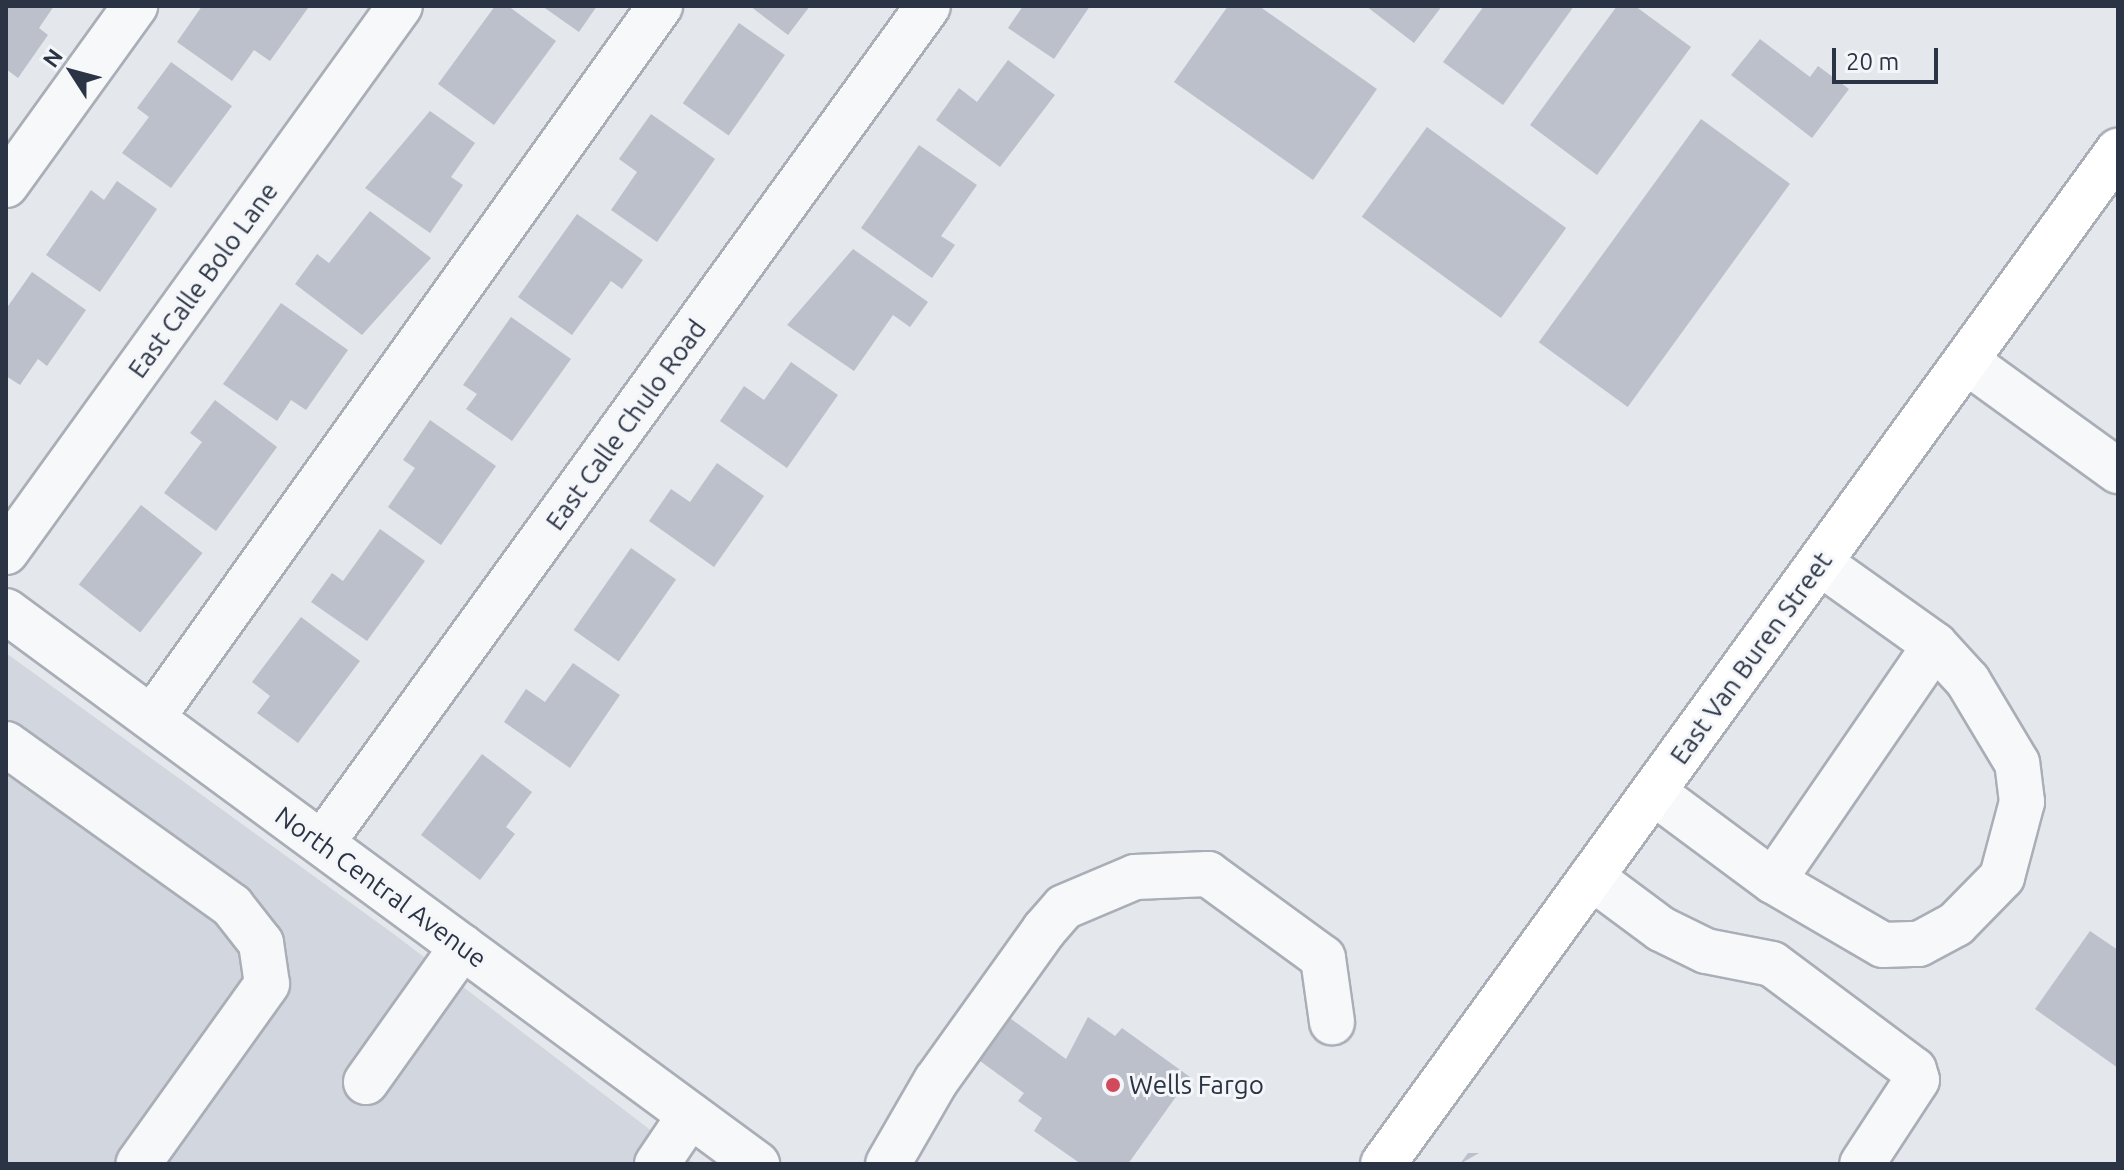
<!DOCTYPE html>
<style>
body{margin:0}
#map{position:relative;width:2124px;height:1170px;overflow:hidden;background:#e4e7ec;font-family:Ubuntu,sans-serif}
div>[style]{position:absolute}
.built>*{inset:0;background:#d2d6de}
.building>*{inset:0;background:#bbc0ca;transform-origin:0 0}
.roads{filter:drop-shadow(2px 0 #a9aeb7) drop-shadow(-2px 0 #a9aeb7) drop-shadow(0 2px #a9aeb7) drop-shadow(0 -2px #a9aeb7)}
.minor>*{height:44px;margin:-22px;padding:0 22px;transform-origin:22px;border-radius:22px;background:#f7f8fa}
.major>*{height:44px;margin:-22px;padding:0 22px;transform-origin:22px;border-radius:22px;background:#fff}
.dots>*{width:22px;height:22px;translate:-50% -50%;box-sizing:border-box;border:4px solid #f4f6f9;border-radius:50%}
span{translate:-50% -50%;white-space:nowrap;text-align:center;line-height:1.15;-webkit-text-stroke:6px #f4f6f9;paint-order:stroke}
.street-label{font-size:26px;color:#2b3445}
.poi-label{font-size:26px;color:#2b3445}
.left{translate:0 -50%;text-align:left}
.frame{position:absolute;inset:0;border:8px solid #2b3445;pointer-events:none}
.north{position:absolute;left:32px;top:32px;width:80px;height:80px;-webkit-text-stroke:6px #f4f6f9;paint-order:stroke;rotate:306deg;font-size:22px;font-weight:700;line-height:32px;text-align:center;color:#2b3445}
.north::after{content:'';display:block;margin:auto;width:28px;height:36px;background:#2b3445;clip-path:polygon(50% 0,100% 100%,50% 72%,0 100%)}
.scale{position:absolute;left:1832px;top:48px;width:106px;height:36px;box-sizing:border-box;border:4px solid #2b3445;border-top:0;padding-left:10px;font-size:24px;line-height:28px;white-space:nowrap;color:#2b3445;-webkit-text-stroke:6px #f4f6f9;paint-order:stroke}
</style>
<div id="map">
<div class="built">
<i style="clip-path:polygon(6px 653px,395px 935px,695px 1164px,6px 1164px)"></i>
</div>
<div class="building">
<i style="clip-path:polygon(6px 6px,54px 6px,39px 28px,48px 35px,18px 78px,6px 69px)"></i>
<i style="clip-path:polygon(202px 6px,305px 6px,308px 8px,270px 61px,254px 50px,232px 81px,177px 42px)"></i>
<i style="clip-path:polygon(495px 6px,508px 6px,556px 41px,494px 125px,438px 84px)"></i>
<i style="clip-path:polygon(542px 6px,597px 6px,579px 32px)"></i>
<i style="clip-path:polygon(750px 6px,810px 6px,788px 35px)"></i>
<i style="clip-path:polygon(1023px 6px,1090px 6px,1054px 59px,1008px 28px)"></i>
<i style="clip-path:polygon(1228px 6px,1259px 6px,1377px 89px,1313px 180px,1174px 82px)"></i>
<i style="clip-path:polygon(1366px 6px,1442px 6px,1414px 43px)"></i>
<i style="clip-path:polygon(1484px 6px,1574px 6px,1503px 105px,1443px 62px)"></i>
<i style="clip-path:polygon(1617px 6px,1635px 6px,1691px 47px,1597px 175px,1530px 125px)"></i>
<i style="left:739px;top:23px;width:56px;height:98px;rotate:35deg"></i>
<i style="clip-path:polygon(1760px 39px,1810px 77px,1818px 66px,1849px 89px,1812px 138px,1731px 75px)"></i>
<i style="clip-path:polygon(1008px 60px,1055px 95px,1000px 167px,936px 120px,959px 88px,977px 102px)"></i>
<i style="clip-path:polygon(171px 62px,232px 106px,171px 188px,122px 153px,149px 117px,137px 108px)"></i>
<i style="clip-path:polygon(430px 111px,475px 143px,451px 177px,463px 185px,430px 233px,365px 188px)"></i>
<i style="clip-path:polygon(651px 114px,715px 159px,657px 242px,611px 210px,637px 172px,619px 159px)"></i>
<i style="left:1701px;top:119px;width:110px;height:276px;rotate:36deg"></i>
<i style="left:1427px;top:127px;width:172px;height:111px;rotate:36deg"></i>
<i style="clip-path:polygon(919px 145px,977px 185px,941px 236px,955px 245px,932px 278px,861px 228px)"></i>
<i style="clip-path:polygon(117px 181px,157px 209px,100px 292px,46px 255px,91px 190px,104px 200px)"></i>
<i style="clip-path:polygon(370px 211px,431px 258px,362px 335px,295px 284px,317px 254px,329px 263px)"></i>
<i style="clip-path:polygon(577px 214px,643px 260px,622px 289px,611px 281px,572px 335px,518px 297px)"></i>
<i style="clip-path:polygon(853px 249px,928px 302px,910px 327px,893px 315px,854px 371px,787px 325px)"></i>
<i style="clip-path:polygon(32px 272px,86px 310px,47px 366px,38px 359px,20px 385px,6px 376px,6px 309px)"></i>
<i style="clip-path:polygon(281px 303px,348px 350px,306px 410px,291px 400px,277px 421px,223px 384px)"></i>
<i style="clip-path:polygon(511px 317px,571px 359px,512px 441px,466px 409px,477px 394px,463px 385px)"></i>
<i style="clip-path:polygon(791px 362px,838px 395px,787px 468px,720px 421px,744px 386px,764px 400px)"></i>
<i style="clip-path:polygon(215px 400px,277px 447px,216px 531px,164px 493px,202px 442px,190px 433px)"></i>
<i style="clip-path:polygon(430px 420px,496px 466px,441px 545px,388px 507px,415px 468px,403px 460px)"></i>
<i style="clip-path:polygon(717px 463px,764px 496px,714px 567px,649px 521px,671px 489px,690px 502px)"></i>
<i style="left:141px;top:505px;width:78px;height:101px;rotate:38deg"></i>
<i style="clip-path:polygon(380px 529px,425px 561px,367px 641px,311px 602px,332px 573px,343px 581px)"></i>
<i style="left:631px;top:548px;width:55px;height:100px;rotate:35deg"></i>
<i style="clip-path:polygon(301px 617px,360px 661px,298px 743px,257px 713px,270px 696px,252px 682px)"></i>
<i style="clip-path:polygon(573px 663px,620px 695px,570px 768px,504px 722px,526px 689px,545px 702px)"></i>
<i style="clip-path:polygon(482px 754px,532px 792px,506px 827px,515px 834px,480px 880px,421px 835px)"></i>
<i style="clip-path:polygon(2090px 931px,2118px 950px,2118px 1068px,2035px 1009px)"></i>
<i style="clip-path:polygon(1007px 1016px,1066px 1059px,1088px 1017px,1115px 1036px,1122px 1028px,1190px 1077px,1128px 1164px,1081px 1164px,1034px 1131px,1042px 1118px,1018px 1101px,1024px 1093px,976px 1058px)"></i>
<i style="clip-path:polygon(1468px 1153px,1479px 1153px,1460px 1164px)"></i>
</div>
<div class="roads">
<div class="minor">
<i style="left:6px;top:185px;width:221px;rotate:-54.2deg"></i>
<i style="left:1966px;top:361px;width:188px;rotate:35.9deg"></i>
<i style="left:6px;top:552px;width:673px;rotate:-54.19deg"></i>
<i style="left:6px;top:611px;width:933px;rotate:36.37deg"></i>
<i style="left:152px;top:718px;width:875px;rotate:-54.49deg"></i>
<i style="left:6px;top:744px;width:278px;rotate:35.6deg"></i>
<i style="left:232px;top:906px;width:47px;rotate:51.9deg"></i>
<i style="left:261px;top:943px;width:41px;rotate:81.7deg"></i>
<i style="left:267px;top:984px;width:221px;rotate:125.6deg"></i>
<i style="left:1653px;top:792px;width:149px;rotate:36.6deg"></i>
<i style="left:1773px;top:881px;width:286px;rotate:-55.5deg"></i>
<i style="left:1935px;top:645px;width:141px;rotate:-144.5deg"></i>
<i style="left:322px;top:843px;width:1033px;rotate:-54.09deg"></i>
<i style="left:1591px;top:877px;width:87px;rotate:36.6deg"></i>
<i style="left:1661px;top:929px;width:50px;rotate:26.1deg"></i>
<i style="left:1706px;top:951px;width:67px;rotate:11.1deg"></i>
<i style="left:1772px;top:964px;width:177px;rotate:36.7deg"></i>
<i style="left:1914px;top:1070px;width:10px;rotate:73deg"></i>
<i style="left:1917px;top:1080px;width:100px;rotate:123.2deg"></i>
<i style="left:1773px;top:881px;width:127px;rotate:30.2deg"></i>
<i style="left:1883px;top:945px;width:36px;rotate:-2deg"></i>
<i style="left:1919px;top:944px;width:42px;rotate:-28.4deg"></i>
<i style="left:1956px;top:924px;width:66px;rotate:-45.6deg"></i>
<i style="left:2002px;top:877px;width:78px;rotate:-75.1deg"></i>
<i style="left:2022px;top:802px;width:39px;rotate:-97deg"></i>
<i style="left:2017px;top:763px;width:96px;rotate:-120.9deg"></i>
<i style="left:1968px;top:681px;width:49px;rotate:-132.5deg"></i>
<i style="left:366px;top:1082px;width:166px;rotate:-54.6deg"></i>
<i style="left:657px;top:1164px;width:59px;rotate:-56deg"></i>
<i style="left:888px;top:1164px;width:96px;rotate:-60deg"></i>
<i style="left:936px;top:1081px;width:186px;rotate:-54.4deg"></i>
<i style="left:1044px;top:930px;width:30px;rotate:-49deg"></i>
<i style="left:1064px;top:907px;width:77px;rotate:-22.9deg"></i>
<i style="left:1135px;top:877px;width:73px;rotate:-2.4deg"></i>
<i style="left:1208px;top:874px;width:142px;rotate:36.1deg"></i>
<i style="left:1323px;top:958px;width:65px;rotate:82deg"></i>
</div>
<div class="major">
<i style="left:1383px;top:1164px;width:1252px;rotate:-54.04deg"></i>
</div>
</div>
<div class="dots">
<i style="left:1113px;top:1085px;background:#d1495b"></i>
</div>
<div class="street-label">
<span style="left:203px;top:280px;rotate:-54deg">East Calle Bolo Lane</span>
<span style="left:626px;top:425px;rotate:-54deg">East Calle Chulo Road</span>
<span style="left:1751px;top:658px;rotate:-54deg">East Van Buren Street</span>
<span style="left:381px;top:887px;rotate:36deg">North Central Avenue</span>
</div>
<div class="poi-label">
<span class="left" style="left:1129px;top:1085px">Wells Fargo</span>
</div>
<div class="frame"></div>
<div class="north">N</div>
<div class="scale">20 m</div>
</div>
